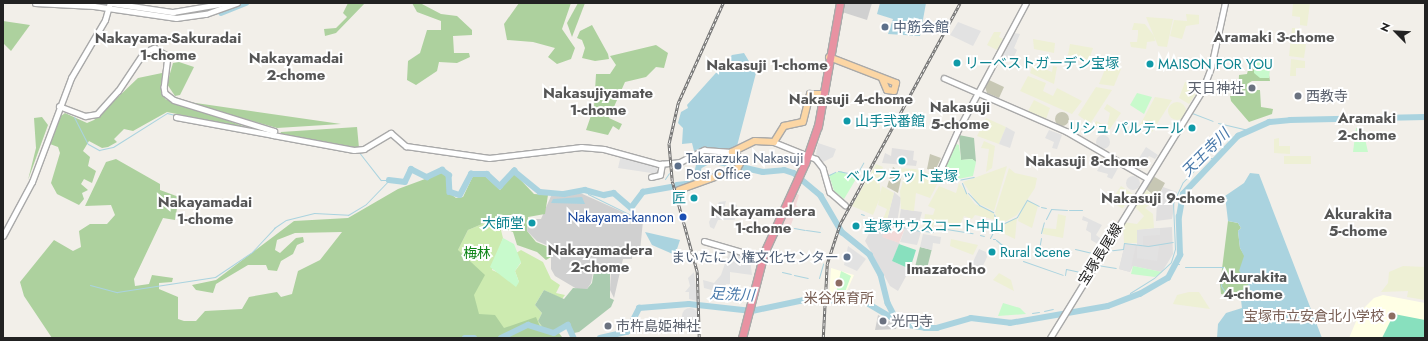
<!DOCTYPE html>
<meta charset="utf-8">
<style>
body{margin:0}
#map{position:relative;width:1428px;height:341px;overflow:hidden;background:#f2efe9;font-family:Jost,"Noto Sans JP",sans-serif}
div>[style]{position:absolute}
.residential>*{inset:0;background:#e0dfdf}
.commercial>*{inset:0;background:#f2dad9}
.education>*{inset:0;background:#ffffe5}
.religious>*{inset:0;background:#d0d0d0}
.construction>*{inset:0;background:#c7c7b4}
.round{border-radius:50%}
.farmland>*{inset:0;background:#eef0d5;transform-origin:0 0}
.grass>*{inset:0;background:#cdebb0}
.forest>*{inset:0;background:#add19e}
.cemetery>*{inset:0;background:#aacbaf;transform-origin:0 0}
.park>*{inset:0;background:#c8facc}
.pitch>*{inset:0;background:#88e0be}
.parking>*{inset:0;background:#e2e2e2}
.water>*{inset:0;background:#aad3df}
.stream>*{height:1px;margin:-0.5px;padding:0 0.5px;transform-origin:0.5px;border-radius:0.5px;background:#aad3df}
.river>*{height:5.5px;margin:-2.75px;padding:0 2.75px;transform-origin:2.75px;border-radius:2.75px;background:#aad3df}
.roads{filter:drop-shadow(1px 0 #a9a9a9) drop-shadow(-1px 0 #a9a9a9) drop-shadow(0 1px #a9a9a9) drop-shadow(0 -1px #a9a9a9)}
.minor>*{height:4.5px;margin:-2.25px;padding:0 2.25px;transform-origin:2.25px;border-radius:2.25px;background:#fff}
.major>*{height:6px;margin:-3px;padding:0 3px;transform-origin:3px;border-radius:3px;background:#fcd6a4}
.highway>*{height:7px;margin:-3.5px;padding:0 3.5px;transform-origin:3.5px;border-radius:3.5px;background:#e892a2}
.rail>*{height:2.5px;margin-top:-1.25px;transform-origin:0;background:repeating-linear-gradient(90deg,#fff 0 3px,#707070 0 6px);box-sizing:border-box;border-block:1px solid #707070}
.dots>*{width:11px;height:11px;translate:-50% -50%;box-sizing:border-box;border:2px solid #fff;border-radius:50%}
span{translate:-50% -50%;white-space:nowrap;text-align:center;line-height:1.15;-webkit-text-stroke:4px #fff;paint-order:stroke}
.service-label{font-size:14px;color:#4e5e75}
.left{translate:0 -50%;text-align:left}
.right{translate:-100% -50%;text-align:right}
.culture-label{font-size:14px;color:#0d838f}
.worship-label{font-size:14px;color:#5b616d}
.transit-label{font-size:14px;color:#164399}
.park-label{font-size:14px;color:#0c8416}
.street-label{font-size:14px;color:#222}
.education-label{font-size:14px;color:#785e54}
.neighbourhood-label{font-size:15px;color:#555;font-weight:700}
.water-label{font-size:15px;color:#4a7aab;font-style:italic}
.frame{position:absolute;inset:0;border:4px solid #222;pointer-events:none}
.north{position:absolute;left:1376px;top:12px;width:40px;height:40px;-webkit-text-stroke:3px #fff;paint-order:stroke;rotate:294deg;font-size:11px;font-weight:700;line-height:16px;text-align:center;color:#222}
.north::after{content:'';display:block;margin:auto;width:14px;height:18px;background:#222;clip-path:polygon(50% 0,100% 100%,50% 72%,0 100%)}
</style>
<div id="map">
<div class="residential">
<i style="clip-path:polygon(892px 148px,914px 151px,913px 160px,917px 161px,916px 166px,882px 163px,885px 153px,891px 156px)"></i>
<i style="clip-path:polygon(1163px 187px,1177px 192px,1172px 219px,1156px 221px,1157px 201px)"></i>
<i style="clip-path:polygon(894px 192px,901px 198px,897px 223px,887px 220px)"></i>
<i style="clip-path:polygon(901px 209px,922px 212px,918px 226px,899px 221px)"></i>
<i style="clip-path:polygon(876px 220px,887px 224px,883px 237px,900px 243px,892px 261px,910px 269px,898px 291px,890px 286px,865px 241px)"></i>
<i style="clip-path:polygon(1172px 227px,1173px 254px,1162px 272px,1133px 266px,1130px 272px,1119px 269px,1125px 244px,1137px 245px,1137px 230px)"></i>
</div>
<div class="commercial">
<i style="clip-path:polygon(795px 193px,799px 195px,796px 205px,798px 207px,790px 227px,781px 224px)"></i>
<i style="clip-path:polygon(887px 224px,905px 228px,899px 243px,882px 237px)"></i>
</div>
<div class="education">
<i style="clip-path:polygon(831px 268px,854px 275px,846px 293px,829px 297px)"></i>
<i style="clip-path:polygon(1383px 295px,1425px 303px,1425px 338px,1349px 338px,1360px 312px,1374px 298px)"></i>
</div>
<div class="religious">
<i style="clip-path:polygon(845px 3px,872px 3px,867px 20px,842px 12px)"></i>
<i style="clip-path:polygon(578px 192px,643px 221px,640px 251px,633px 251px,632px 259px,623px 259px,614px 298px,610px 290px,611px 272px,595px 262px,591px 283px,587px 289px,577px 289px,555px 276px,551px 269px,551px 247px,537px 241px,527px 231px,529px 219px,541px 219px,551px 196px)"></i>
<i style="clip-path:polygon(878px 315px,897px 325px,896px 329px,875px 330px)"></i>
</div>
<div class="construction">
<i style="clip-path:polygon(989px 80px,1004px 87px,999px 98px,987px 93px,985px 87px)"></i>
<i class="round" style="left:1055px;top:112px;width:14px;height:14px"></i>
<i style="clip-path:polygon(930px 154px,941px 158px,935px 171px,927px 169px)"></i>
<i style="clip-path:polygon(893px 167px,902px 174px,898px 193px,887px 187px)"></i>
<i style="clip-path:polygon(1153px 176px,1165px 183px,1157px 198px,1145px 188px)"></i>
</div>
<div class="farmland">
<i style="clip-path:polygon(1293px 3px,1310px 3px,1307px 26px,1300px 25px,1300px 17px,1292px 16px)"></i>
<i style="clip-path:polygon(1186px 14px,1199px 15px,1199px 24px,1186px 26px,1182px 39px,1170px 36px,1174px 20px,1187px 21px)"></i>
<i style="clip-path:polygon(1146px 17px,1173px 19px,1167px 47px,1158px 46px)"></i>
<i style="clip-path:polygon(1134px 23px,1145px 24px,1154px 36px,1155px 41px,1147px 42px,1146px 49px,1131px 47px,1130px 42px,1137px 42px,1138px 35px,1138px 30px,1132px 30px)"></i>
<i style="clip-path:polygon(1292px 28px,1299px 28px,1298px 43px,1306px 44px,1304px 58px,1289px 56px)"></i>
<i style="clip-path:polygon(994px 32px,1001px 32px,999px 37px,1003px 39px,997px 50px,987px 45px)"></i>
<i style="clip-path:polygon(1033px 39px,1055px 43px,1054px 53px,1034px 49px)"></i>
<i style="clip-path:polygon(1070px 44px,1093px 48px,1089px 60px,1068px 55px)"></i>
<i style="clip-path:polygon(1291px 59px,1305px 61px,1305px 68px,1296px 68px,1296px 76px,1290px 76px)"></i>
<i style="clip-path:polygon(1033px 64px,1052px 72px,1053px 66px,1057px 67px,1054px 84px,1030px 73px)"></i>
<i style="clip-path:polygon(1106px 67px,1121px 69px,1114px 86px,1099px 84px)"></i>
<i style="clip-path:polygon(1028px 76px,1046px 83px,1043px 91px,1053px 96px,1057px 88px,1082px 101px,1072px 114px,1020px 91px)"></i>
<i style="clip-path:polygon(1185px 82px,1195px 85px,1191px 92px,1196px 94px,1189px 104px,1179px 98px)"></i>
<i style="clip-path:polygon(1096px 87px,1112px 90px,1090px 124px,1078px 115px)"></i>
<i style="left:1313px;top:92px;width:18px;height:11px"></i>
<i style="clip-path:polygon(1155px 97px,1172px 100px,1152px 132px,1140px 125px)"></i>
<i style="clip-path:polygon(1034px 100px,1050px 108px,1046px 119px,1028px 111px)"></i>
<i class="round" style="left:1168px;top:102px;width:18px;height:18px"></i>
<i style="clip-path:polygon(1107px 104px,1121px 113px,1107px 133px,1094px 125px,1096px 121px,1107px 126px,1110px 113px,1104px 109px)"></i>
<i style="clip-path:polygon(986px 118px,1006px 127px,999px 144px,977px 136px)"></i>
<i style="clip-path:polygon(1279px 138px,1279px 146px,1290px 146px,1290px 154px,1274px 153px,1274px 139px)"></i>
<i style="clip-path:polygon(984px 141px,995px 146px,992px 168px,986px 172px,989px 149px,981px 148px)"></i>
<i style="left:1311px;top:156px;width:8px;height:27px;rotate:90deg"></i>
<i style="clip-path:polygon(876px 164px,883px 167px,879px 179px,881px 195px,873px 215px,852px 206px)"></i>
<i style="clip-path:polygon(1007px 166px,994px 211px,977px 203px,963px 182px)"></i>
<i style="clip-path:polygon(898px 168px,915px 169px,941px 177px,930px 198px,916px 193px,914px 211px,901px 209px,900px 191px,905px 175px)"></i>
<i style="clip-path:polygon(1009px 168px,1015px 173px,1037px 178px,1035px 188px,1017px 215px,999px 225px,995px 212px)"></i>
<i style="clip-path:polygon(959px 183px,975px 204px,994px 213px,996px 220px,975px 215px,972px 219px,964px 216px,958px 229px,940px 228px,940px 225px,934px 223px,932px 229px,923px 228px,925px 214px,933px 215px,935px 209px,928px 206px,939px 186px,956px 193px)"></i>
<i style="clip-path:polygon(882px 186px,894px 193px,887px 220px,883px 219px,887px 209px,878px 205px)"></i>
<i style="left:1121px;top:186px;width:14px;height:18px;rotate:34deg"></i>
<i style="clip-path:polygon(1145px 189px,1157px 199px,1145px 208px,1153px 214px,1154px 228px,1137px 230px,1137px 243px,1124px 243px,1123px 222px,1137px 224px,1144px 216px,1134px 206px)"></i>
<i style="clip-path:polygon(1029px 201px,1038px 206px,1032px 228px,1018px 221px,1022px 205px)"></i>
<i style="clip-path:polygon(1058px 214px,1066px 216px,1063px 238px,1043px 234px,1042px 228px,1056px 229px)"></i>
<i style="clip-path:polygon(1017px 217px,1015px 239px,996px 230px,1000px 227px)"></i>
<i style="clip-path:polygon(951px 239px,978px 245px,973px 255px,950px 246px)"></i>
<i style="clip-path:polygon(1403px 266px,1425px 267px,1425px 300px,1407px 297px,1408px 291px,1381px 292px,1388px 283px,1389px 272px)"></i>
<i style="clip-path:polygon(999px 273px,1011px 280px,1014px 291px,993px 280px)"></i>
<i style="clip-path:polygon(1189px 292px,1199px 292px,1210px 309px,1173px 304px,1177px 295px)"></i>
</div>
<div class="grass">
<i style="clip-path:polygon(487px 222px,500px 226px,503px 238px,492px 270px,519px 282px,515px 271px,521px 263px,516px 253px,521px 250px,543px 262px,551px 279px,560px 285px,556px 293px,565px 295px,562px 299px,544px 290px,535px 305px,542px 313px,538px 321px,543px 328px,537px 338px,468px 338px,458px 250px,468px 230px)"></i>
</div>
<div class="forest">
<i style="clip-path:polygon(348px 3px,365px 3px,336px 33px,325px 36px,324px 29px,336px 28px,347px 17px,343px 13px)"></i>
<i style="clip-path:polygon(412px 3px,420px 3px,441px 14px,457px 16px,472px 30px,472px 35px,453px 36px,454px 53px,469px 53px,470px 57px,457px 63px,439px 62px,437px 71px,416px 85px,407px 80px,408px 61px,420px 53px,427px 30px,441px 30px,441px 21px,417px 12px)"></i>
<i style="clip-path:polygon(519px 3px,571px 3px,562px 29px,575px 48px,571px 59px,557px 64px,548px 57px,555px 48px,533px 42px,507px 40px,504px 24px)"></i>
<i style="clip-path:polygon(578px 3px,585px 3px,572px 37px,567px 23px)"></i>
<i style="clip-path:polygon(3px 21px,30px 25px,11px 51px,3px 43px)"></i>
<i style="clip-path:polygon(592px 25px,608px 54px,609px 59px,595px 61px,582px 58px,585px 48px,582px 40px,577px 38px,580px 31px)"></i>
<i style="clip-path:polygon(656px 45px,668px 53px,664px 68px,656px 67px,646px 77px,625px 82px,609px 118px,622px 124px,619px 130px,613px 126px,608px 135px,586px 130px,594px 107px,596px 74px,610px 74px,616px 65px,610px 56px)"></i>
<i style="clip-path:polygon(1251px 58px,1254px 58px,1253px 69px,1269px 75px,1270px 81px,1252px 81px,1247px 84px,1247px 90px,1260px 90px,1261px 107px,1273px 109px,1272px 114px,1249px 122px,1231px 101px,1230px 96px,1238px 96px,1239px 75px,1247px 74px)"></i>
<i style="clip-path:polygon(179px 62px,194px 67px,180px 95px,175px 96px,167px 84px,173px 63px)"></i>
<i style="clip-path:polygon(162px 73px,165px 99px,252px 129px,167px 112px,133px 131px,124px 129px,114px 139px,117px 142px,108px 147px,102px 148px,89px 141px,83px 151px,90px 157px,88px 166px,96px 171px,92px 183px,84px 179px,81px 184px,88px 190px,82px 193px,84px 199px,79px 205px,57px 194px,51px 183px,60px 153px,58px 147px,50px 144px,61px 116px,65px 113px,87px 123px,94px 120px,138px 78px)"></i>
<i style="clip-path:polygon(182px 101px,341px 124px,277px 128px)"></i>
<i style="clip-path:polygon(42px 117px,48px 125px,28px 180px,36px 148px,34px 118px)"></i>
<i style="clip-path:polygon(357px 127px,359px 148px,280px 134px,281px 132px)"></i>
<i style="clip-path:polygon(116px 159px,160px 184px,160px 190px,179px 197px,175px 220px,163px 218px,134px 279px,135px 286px,149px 284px,152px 275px,173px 278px,172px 282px,159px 283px,159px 289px,178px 297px,178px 319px,184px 321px,196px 321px,205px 311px,242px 309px,249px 297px,277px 292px,281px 297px,292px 294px,298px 271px,320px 260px,342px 232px,295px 233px,277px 240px,275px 250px,280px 253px,296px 238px,303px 237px,304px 242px,297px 245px,293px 254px,281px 261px,277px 271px,268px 270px,266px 265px,248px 265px,216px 284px,213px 293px,196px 290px,192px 285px,216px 280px,294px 221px,348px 218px,398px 189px,444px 172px,447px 174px,447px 191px,456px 198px,463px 197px,473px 176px,485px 176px,500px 190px,514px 173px,534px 194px,548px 195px,545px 214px,528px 217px,527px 231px,536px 242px,551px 248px,551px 257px,546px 260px,537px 252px,517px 245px,513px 232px,487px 222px,468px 230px,458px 250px,485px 275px,474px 295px,479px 314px,495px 315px,504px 328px,536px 317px,541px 329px,559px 333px,562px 337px,52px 338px,24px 296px,20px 282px,54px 240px,73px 251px,81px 247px,79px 231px,90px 224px,107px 224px,115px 215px,111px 205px,85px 206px,106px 162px)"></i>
<i style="clip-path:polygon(1228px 221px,1238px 223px,1241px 228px,1238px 231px,1240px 248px,1245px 256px,1241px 274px,1250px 283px,1240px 295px,1229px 296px,1221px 294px,1220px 285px)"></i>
</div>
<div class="cemetery">
<i style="clip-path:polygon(959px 135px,974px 138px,976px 162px,972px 159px,961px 160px)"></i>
<i style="left:920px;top:247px;width:12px;height:19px;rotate:14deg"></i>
<i style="clip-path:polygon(592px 262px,610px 273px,610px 298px,614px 300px,611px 307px,579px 332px,574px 333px,568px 324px,553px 332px,543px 328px,538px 321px,542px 313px,535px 305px,544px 290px,564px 299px,573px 288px,587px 289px,592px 283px,595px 265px)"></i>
</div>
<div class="park">
<i style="clip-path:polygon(1254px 58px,1271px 59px,1269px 78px,1260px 78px,1254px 73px)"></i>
<i style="clip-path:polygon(1137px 93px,1152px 97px,1144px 114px,1130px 105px)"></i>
<i style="clip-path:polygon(1356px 128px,1363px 130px,1368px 152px,1353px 152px)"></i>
<i style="clip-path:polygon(954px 143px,959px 145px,961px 160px,972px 159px,976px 162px,973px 176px,958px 179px,941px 173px)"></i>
<i style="clip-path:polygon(841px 171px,856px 179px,844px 199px,834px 191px,829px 175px)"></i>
<i style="clip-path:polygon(503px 238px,514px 244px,521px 262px,515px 271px,519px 282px,516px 287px,490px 267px)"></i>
<i style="clip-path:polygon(1133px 266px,1162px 272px,1155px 277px,1131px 274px)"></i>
<i style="clip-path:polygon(841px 271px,851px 276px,845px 292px,836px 293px)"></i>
<i style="clip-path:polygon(1003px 303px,1020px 308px,1026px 314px,998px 316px)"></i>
</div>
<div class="pitch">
<i style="clip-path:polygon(899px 244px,916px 250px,910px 269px,892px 261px)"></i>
<i style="clip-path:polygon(1394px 314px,1425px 320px,1425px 338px,1382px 338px)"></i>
</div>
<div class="parking">
<i style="clip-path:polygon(958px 22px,981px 31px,973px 46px,950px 35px)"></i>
<i style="clip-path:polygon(1014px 33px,1020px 34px,1014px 48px,1017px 50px,1012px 61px,1004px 57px,999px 62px)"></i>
<i style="clip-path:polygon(1006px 127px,1015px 132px,1010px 148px,999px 144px)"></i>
<i style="clip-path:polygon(1049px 130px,1062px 135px,1057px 149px,1052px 148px,1054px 142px,1045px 138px)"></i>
<i class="round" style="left:1096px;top:135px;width:14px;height:14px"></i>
<i style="clip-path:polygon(818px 143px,836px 149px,833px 157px,823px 162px,816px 154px)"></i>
<i style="clip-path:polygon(1146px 147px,1158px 155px,1155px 159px,1149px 156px,1140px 169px,1134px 166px)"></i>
<i style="clip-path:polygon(621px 155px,657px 165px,658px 174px,618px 168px)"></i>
<i style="clip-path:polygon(1104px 159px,1118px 168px,1112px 179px,1107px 177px,1108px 174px,1097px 171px)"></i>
<i class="round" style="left:1126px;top:176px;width:14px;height:14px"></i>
<i style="clip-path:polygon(726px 201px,723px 212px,731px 212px,733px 203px,737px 205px,735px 220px,718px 220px,714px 229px,710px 227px,709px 222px,719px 202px)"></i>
<i style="clip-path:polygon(1083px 216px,1102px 225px,1096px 235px,1104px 241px,1101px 246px,1091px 240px,1091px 233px,1086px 230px,1088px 222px,1082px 220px)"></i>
<i style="clip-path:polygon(905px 228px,921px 232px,917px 245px,900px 242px)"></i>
<i style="clip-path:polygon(1160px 228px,1160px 235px,1143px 236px,1143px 246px,1159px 246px,1157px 261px,1137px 258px,1137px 230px)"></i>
<i style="clip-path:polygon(923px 234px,941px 237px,940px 244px,933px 243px,932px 250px,920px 247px)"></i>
<i style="clip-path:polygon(1125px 244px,1136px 244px,1130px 272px,1119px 269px)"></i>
<i style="clip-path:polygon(848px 246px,866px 259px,857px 271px,844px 265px)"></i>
<i style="clip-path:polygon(979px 249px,986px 252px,987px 257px,982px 268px,972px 264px)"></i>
<i style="clip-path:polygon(729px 252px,750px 259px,752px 275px,730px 272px,730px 284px,726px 284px,723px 293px,704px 288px,703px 280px,714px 283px,721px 275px)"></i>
<i style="clip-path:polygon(694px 272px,696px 286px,697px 301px,689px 299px,689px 292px,685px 292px,690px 286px,688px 278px)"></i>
<i class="round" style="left:682px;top:308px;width:16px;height:16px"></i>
</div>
<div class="water">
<i style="clip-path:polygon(880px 3px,926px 3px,920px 36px,888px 34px,893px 19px,877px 14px)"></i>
<i style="clip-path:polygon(744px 53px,756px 73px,737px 146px,727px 151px,715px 148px,694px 151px,692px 143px,682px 144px,683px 128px,678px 123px,681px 112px,688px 108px,687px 105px,732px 55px)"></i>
<i style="clip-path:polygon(1250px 173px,1259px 174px,1322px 338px,1217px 338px,1218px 324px,1226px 313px,1242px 308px,1240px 292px,1250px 283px,1239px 271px,1244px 256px,1240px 248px,1238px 231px,1241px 228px,1238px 223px,1228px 221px,1225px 196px,1244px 183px)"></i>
<i style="clip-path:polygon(582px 197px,585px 204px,551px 203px,553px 199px)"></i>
<i style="clip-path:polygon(645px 232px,680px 240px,675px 255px,652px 245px)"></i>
</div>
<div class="stream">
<i style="left:1192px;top:113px;width:22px;rotate:21deg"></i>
<i style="left:74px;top:117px;width:30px;rotate:63deg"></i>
<i style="left:88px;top:144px;width:13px;rotate:29deg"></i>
<i style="left:99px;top:150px;width:14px;rotate:-12deg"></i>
<i style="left:113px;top:147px;width:64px;rotate:-32.2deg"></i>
<i style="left:167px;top:113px;width:8px;rotate:14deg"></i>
<i style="left:1218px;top:123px;width:32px;rotate:13deg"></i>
<i style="left:282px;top:134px;width:53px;rotate:10.9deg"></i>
<i style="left:358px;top:151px;width:37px;rotate:52deg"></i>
<i style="left:381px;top:180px;width:8px"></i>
<i style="left:1211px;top:158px;width:2px;rotate:27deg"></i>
<i style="left:838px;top:171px;width:10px;rotate:11deg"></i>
<i style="left:857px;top:174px;width:13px;rotate:-61deg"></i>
<i style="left:829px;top:175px;width:7px;rotate:-27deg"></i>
<i style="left:850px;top:175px;width:8px;rotate:30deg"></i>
<i style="left:942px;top:175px;width:17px;rotate:17deg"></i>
<i style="left:958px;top:180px;width:16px;rotate:-11deg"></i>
<i style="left:665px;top:179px;width:7px;rotate:-56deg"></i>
<i style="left:962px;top:183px;width:11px;rotate:68deg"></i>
<i style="left:968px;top:193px;width:16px;rotate:47deg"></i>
<i style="left:979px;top:205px;width:16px;rotate:27deg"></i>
<i style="left:588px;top:194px;width:61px;rotate:26.1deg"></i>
<i style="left:1041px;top:207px;width:5px;rotate:11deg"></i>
<i style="left:1069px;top:210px;width:13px"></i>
<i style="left:861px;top:214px;width:3px;rotate:18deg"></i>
<i style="left:869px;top:217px;width:9px;rotate:21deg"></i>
<i style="left:1046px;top:219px;width:11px;rotate:-63deg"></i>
<i style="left:1051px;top:209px;width:16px;rotate:4deg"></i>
<i style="left:880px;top:222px;width:41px;rotate:12.7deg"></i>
<i style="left:998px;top:226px;width:21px;rotate:-25deg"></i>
<i style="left:1017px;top:217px;width:20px;rotate:-60deg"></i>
<i style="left:1027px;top:200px;width:13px;rotate:27deg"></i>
<i style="left:794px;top:228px;width:11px;rotate:10deg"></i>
<i style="left:940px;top:228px;width:33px;rotate:9deg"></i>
<i style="left:806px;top:230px;width:14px;rotate:8deg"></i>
<i style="left:925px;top:231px;width:8px;rotate:7deg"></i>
<i style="left:1041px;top:233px;width:11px;rotate:-75deg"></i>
<i style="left:980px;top:235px;width:4px;rotate:14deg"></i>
<i style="left:990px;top:238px;width:15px;rotate:-62deg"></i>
<i style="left:997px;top:225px;width:11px;rotate:-105deg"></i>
<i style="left:1041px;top:238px;width:11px;rotate:100deg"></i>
<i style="left:1039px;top:249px;width:24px;rotate:2deg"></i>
<i style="left:993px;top:239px;width:2px"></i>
<i style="left:996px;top:240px;width:28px;rotate:39deg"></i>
<i style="left:1075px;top:249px;width:23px;rotate:13deg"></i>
<i style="left:1106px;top:251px;width:17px;rotate:-7deg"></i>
<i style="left:1123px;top:249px;width:6px;rotate:-81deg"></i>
<i style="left:1124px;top:243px;width:24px;rotate:7deg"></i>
<i style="left:1148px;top:246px;width:25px;rotate:-9deg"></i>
<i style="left:1023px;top:261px;width:42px;rotate:19.3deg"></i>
<i style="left:1178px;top:264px;width:1px"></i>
<i style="left:1097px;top:265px;width:19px;rotate:9deg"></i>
<i style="left:1185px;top:267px;width:38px"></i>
<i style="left:1223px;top:267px;width:19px;rotate:96deg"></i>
<i style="left:1221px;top:286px;width:11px;rotate:56deg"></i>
<i style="left:1227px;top:295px;width:13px"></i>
<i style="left:782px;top:272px;width:9px;rotate:13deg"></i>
<i style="left:794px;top:275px;width:14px;rotate:12deg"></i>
<i style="left:1065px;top:275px;width:6px;rotate:-81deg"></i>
<i style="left:1066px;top:269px;width:19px;rotate:12deg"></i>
<i style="left:1085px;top:273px;width:11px;rotate:-56deg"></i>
<i style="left:819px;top:278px;width:15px;rotate:-74deg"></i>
<i style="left:90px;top:285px;width:28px;rotate:15deg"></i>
<i style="left:117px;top:292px;width:99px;rotate:-8.7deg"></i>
<i style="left:215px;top:277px;width:45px;rotate:-34deg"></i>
<i style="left:252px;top:252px;width:33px;rotate:-47deg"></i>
<i style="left:274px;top:228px;width:14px;rotate:-34deg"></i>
<i style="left:286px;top:220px;width:29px;rotate:-14deg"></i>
<i style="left:314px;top:213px;width:34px;rotate:3deg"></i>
<i style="left:348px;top:215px;width:21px;rotate:-31deg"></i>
<i style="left:366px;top:204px;width:33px;rotate:-46deg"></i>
<i style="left:1130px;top:293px;width:28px;rotate:-32deg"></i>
<i style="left:1154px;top:278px;width:23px;rotate:-43deg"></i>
<i style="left:1171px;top:262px;width:14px;rotate:-73deg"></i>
<i style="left:1175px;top:249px;width:46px;rotate:-92.5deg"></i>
<i style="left:1173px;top:203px;width:23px;rotate:-65deg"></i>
<i style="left:1183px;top:182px;width:36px;rotate:-46deg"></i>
<i style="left:1044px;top:311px;width:9px;rotate:-13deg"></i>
<i style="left:1032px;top:313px;width:7px;rotate:-8deg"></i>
</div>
<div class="river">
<i style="left:91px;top:3px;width:45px;rotate:9deg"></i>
<i style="left:221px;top:13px;width:27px;rotate:-22deg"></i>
<i style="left:159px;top:14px;width:47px;rotate:-3.7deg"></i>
<i style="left:389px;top:180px;width:16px;rotate:7deg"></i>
<i style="left:405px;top:182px;width:14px;rotate:-65deg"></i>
<i style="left:411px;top:169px;width:18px;rotate:27deg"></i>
<i style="left:427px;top:177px;width:17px;rotate:-25deg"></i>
<i style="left:442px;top:170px;width:9px;rotate:36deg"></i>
<i style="left:449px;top:175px;width:17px;rotate:87deg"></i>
<i style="left:450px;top:192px;width:10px;rotate:17deg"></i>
<i style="left:460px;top:195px;width:24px;rotate:-62deg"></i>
<i style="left:471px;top:174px;width:16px"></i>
<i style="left:487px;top:174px;width:18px;rotate:43deg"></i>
<i style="left:500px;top:186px;width:21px;rotate:-47deg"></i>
<i style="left:514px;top:171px;width:33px;rotate:39deg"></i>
<i style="left:540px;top:192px;width:24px;rotate:5deg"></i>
<i style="left:564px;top:194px;width:21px;rotate:-11deg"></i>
<i style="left:585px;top:190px;width:20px;rotate:15deg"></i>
<i style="left:604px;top:195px;width:10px;rotate:-11deg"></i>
<i style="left:614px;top:193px;width:23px;rotate:41deg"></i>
<i style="left:631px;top:208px;width:20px;rotate:-53deg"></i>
<i style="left:643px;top:192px;width:28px;rotate:-10deg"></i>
<i style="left:677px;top:185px;width:18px;rotate:-6deg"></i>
<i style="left:695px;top:183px;width:17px;rotate:-77deg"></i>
<i style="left:699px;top:166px;width:13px;rotate:-27deg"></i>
<i style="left:711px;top:160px;width:53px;rotate:13deg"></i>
<i style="left:763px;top:172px;width:21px;rotate:-5deg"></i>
<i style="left:784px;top:170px;width:10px;rotate:17deg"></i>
<i style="left:794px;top:173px;width:35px;rotate:40deg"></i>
<i style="left:821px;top:196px;width:42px;rotate:59.7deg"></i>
<i style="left:842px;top:232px;width:36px;rotate:39deg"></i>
<i style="left:870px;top:255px;width:23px;rotate:61deg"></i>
<i style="left:881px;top:275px;width:29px;rotate:76deg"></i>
<i style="left:888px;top:303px;width:18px;rotate:63deg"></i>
<i style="left:465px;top:338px;width:9px"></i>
<i style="left:501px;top:338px;width:30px;rotate:-26deg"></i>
<i style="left:528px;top:325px;width:27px;rotate:17deg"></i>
<i style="left:554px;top:333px;width:16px;rotate:-30deg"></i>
<i style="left:568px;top:325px;width:14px;rotate:65deg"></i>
<i style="left:600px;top:338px;width:28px;rotate:-13deg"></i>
<i style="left:627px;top:332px;width:27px;rotate:-63deg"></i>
<i style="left:639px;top:308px;width:50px;rotate:-4.6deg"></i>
<i style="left:689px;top:304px;width:63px;rotate:6.3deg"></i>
<i style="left:752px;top:311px;width:53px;rotate:-11.9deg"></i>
<i style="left:804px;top:300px;width:23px;rotate:2deg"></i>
<i style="left:827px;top:301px;width:30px;rotate:-8deg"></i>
<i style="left:857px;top:297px;width:53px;rotate:30.4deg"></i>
<i style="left:903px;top:324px;width:22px;rotate:10deg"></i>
<i style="left:925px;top:328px;width:12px"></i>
<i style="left:937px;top:328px;width:35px;rotate:-16deg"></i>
<i style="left:971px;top:318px;width:39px;rotate:7deg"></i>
<i style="left:1010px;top:323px;width:99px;rotate:-9.8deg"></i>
<i style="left:1108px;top:306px;width:34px;rotate:-21deg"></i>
<i style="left:1140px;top:294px;width:32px;rotate:-30deg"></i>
<i style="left:1168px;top:278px;width:26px;rotate:-62deg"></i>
<i style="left:1180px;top:255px;width:38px;rotate:-92deg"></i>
<i style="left:1179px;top:217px;width:23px;rotate:-80deg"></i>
<i style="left:1183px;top:194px;width:80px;rotate:-46.5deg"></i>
<i style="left:1238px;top:136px;width:34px;rotate:-24deg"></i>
<i style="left:1269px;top:122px;width:21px;rotate:-5deg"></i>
<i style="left:1290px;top:120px;width:135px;rotate:-1.3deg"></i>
</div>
<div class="roads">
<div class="minor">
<i style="left:35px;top:3px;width:59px;rotate:2.9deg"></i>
<i style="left:94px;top:6px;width:83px;rotate:8.3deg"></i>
<i style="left:176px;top:18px;width:30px;rotate:-8deg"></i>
<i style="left:206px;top:14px;width:33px;rotate:-20deg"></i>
<i style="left:111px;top:3px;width:63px;rotate:8.3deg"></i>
<i style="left:173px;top:12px;width:54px;rotate:-9.6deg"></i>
<i style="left:944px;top:78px;width:133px;rotate:23.5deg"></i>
<i style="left:1066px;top:131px;width:94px;rotate:30.1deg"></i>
<i style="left:59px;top:106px;width:28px;rotate:21deg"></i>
<i style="left:85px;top:116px;width:12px;rotate:-9deg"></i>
<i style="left:97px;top:114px;width:31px;rotate:-48deg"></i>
<i style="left:118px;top:91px;width:47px;rotate:-56.3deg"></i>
<i style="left:144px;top:52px;width:11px;rotate:-22deg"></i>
<i style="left:154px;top:48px;width:16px;rotate:30deg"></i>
<i style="left:168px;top:56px;width:31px;rotate:97deg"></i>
<i style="left:164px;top:87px;width:6px;rotate:81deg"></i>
<i style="left:165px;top:93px;width:11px;rotate:38deg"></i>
<i style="left:174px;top:100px;width:105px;rotate:17.2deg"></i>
<i style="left:274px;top:131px;width:4px;rotate:104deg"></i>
<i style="left:273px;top:135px;width:82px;rotate:10.5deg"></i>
<i style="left:354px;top:150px;width:10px;rotate:-6deg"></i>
<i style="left:364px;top:149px;width:31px;rotate:-31deg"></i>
<i style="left:391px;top:133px;width:20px;rotate:41deg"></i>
<i style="left:406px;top:146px;width:84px;rotate:8.2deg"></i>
<i style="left:489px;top:158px;width:93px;rotate:-6.8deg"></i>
<i style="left:581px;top:147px;width:23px;rotate:5deg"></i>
<i style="left:604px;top:149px;width:57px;rotate:15.3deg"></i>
<i style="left:659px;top:164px;width:21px;rotate:-5deg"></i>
<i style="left:680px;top:162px;width:27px;rotate:-27deg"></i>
<i style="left:704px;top:150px;width:28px;rotate:4deg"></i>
<i style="left:176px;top:117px;width:99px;rotate:10.5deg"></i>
<i style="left:774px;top:142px;width:45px;rotate:22deg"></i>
<i style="left:816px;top:159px;width:11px;rotate:52deg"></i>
<i style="left:823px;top:168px;width:25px;rotate:74deg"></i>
<i style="left:830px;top:192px;width:20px;rotate:41deg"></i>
<i style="left:938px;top:175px;width:47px;rotate:-66.2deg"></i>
<i style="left:957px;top:132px;width:146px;rotate:-61.9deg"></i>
<i style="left:651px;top:177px;width:9px;rotate:-13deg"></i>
<i style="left:660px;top:175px;width:11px;rotate:-80deg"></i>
<i style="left:3px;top:236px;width:61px;rotate:-61.8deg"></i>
<i style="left:32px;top:182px;width:111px;rotate:-69.4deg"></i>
<i style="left:71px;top:78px;width:67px;rotate:-59.6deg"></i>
<i style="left:105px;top:20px;width:18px;rotate:-74deg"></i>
<i style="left:704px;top:241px;width:61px;rotate:16.1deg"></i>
<i style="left:1050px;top:338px;width:290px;rotate:-58.4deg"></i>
<i style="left:1202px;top:91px;width:26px;rotate:-69deg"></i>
<i style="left:1211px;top:67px;width:66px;rotate:-77.7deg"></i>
</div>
<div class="major">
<i style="left:829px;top:57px;width:72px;rotate:21.2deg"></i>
<i style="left:896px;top:83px;width:8px;rotate:104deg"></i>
<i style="left:894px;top:91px;width:7px;rotate:-172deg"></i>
<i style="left:887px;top:90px;width:13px;rotate:-113deg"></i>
<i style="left:679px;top:190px;width:62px;rotate:-19.9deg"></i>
<i style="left:737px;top:169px;width:10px;rotate:-61deg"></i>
<i style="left:742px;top:160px;width:13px;rotate:-141deg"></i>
<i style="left:732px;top:152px;width:25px;rotate:-26deg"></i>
<i style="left:755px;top:141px;width:19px;rotate:3deg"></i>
<i style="left:774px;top:142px;width:19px;rotate:-58deg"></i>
<i style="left:784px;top:126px;width:19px;rotate:-12deg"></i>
<i style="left:803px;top:122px;width:29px;rotate:-76deg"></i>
<i style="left:810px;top:94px;width:15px"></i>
</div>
<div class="highway">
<i style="left:742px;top:338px;width:88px;rotate:-75.5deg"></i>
<i style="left:764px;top:253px;width:99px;rotate:-65.5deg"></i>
<i style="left:805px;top:163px;width:39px;rotate:-71deg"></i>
<i style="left:818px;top:126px;width:125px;rotate:-79.9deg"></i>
</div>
</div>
<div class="rail">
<i style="left:699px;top:338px;width:66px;rotate:-91.7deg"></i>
<i style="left:697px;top:272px;width:94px;rotate:-105.4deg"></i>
<i style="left:672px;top:181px;width:38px;rotate:-95deg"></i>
<i style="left:669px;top:143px;width:41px;rotate:-77.3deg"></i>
<i style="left:678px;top:103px;width:110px;rotate:-65.8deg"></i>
<i style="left:823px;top:338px;width:74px;rotate:-86.9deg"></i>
<i style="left:827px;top:264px;width:42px;rotate:-72deg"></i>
<i style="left:840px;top:224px;width:251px;rotate:-61.5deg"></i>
</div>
<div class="dots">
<i style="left:885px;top:27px;background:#5c6f8a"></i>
<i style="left:957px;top:63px;background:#0f9aa8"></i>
<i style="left:1150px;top:64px;background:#0f9aa8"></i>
<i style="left:1252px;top:88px;background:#6b7280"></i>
<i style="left:1298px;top:96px;background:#6b7280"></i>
<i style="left:847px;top:121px;background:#0f9aa8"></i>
<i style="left:1192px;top:128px;background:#0f9aa8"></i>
<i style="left:902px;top:161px;background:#0f9aa8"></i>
<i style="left:678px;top:166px;background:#5c6f8a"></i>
<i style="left:694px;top:198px;background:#0f9aa8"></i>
<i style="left:683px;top:217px;background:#1a4fb4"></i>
<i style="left:532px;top:223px;background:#0f9aa8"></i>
<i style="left:856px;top:226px;background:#0f9aa8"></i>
<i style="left:992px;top:252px;background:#0f9aa8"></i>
<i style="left:847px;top:257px;background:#5c6f8a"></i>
<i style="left:839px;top:283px;background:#8d6e63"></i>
<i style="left:1392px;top:316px;background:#8d6e63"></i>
<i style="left:883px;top:321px;background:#6b7280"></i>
<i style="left:608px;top:326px;background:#6b7280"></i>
</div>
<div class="service-label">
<span class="left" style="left:893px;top:27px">中筋会館</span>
<span class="left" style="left:686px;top:166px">Takarazuka Nakasuji<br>Post Office</span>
<span class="right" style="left:839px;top:257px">まいたに人権文化センター</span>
</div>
<div class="culture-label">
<span class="left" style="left:965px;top:63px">リーベストガーデン宝塚</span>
<span class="left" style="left:1158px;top:64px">MAISON FOR YOU</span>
<span class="left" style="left:855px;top:121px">山手弐番館</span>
<span class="right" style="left:1184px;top:128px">リシュ パルテール</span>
<span style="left:902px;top:176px">ベルフラット宝塚</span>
<span class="right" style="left:686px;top:198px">匠</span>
<span class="right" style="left:524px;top:223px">大師堂</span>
<span class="left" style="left:864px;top:226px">宝塚サウスコート中山</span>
<span class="left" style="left:1000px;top:252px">Rural Scene</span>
</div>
<div class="worship-label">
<span class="right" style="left:1244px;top:88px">天日神社</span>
<span class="left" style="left:1306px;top:96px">西教寺</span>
<span class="left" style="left:891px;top:321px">光円寺</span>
<span class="left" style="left:616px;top:326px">市杵島姫神社</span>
</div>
<div class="transit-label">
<span class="right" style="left:674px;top:217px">Nakayama-kannon</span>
</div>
<div class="park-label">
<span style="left:477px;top:253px">梅林</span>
</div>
<div class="street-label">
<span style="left:1100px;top:254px;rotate:-58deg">宝塚長尾線</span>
</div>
<div class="education-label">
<span style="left:839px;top:298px">米谷保育所</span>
<span class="right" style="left:1384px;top:316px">宝塚市立安倉北小学校</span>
</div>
<div class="neighbourhood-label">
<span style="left:168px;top:47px">Nakayama-Sakuradai<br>1-chome</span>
<span style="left:1274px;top:38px">Aramaki 3-chome</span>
<span style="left:296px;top:67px">Nakayamadai<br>2-chome</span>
<span style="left:767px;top:66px">Nakasuji 1-chome</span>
<span style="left:598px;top:102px">Nakasujiyamate<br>1-chome</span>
<span style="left:851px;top:100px">Nakasuji 4-chome</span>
<span style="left:960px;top:116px">Nakasuji<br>5-chome</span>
<span style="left:1367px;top:127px">Aramaki<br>2-chome</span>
<span style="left:1087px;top:162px">Nakasuji 8-chome</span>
<span style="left:1163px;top:199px">Nakasuji 9-chome</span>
<span style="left:205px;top:211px">Nakayamadai<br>1-chome</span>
<span style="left:763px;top:220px">Nakayamadera<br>1-chome</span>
<span style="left:1358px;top:223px">Akurakita<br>5-chome</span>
<span style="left:600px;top:259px">Nakayamadera<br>2-chome</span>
<span style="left:946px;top:270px">Imazatocho</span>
<span style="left:1253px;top:286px">Akurakita<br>4-chome</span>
</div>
<div class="water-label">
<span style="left:1206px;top:153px;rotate:-45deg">天王寺川</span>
<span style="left:732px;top:295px;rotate:3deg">足洗川</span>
</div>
<div class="frame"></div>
<div class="north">N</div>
</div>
